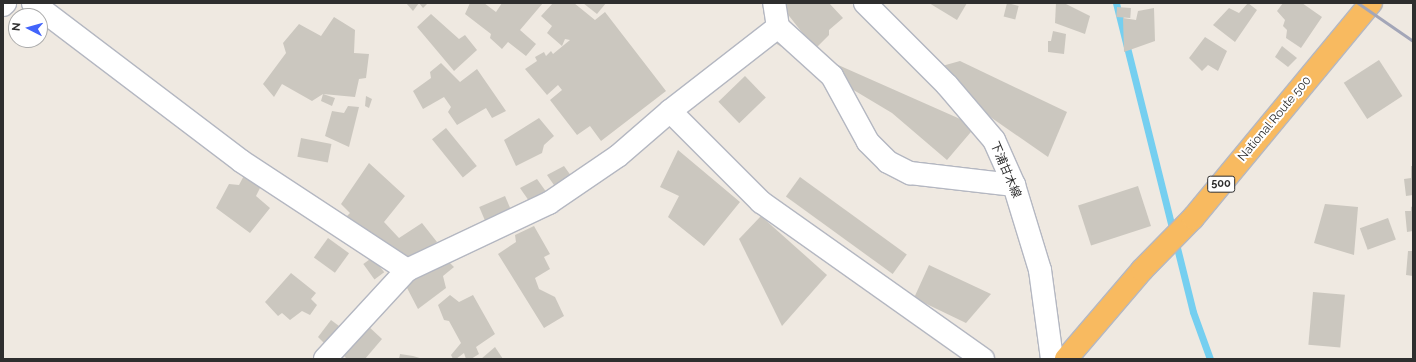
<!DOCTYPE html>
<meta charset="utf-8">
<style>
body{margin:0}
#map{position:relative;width:1416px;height:362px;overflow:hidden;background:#efe9e1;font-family:Raleway,"Noto Sans JP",sans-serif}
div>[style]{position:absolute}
.stream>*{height:7px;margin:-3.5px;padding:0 3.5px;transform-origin:3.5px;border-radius:3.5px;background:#75cff0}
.building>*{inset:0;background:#cbc7bf;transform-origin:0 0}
.roads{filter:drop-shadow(1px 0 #b4b7c1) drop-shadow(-1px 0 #b4b7c1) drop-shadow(0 1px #b4b7c1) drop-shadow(0 -1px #b4b7c1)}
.minor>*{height:22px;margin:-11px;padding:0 11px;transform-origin:11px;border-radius:11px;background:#fff}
.secondary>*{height:22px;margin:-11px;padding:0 11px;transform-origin:11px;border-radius:11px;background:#fff}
.trunk>*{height:22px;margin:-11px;padding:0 11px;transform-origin:11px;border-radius:11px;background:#f8ba60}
.rail>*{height:3px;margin:-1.5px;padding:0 1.5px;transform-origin:1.5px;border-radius:1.5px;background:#a3a6b8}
span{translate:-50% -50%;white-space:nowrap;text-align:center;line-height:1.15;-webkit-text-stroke:4px #fff;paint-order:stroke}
.shield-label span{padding:1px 3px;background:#fff;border:1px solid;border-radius:3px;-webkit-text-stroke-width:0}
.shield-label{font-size:11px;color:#2e2e2e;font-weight:700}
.street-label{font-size:12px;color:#2e2e2e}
.frame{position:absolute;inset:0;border:4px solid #2e2e2e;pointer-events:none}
.north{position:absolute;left:8px;top:8px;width:40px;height:40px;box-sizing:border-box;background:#fff;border:1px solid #ababab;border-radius:50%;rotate:276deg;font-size:11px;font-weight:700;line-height:16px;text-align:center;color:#2e2e2e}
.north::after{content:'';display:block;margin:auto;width:14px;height:18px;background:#4264fb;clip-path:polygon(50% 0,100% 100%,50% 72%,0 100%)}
</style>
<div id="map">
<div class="stream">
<i style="left:1116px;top:3px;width:318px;rotate:76deg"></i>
<i style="left:1193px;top:312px;width:50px;rotate:70.1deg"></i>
</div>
<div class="building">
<i style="clip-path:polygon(406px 3px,428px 3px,423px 8px,419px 3px,413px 11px)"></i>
<i style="clip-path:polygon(470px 3px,484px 3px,496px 12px,502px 3px,543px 3px,520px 30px,536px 44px,526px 56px,508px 42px,502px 49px,490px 38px,491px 34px,465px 14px)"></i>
<i style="clip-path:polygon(553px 3px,574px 3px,595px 20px,605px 12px,666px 91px,601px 141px,590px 126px,577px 135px,550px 100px,562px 90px,558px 85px,547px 95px,525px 69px,537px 61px,535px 57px,544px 52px,546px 56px,551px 51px,553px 54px,570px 40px,565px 39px,562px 46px,547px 33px,552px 26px,541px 16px)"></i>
<i style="clip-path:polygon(583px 3px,606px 3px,597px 14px)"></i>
<i style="clip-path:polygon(779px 3px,829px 3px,843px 18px,829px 30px,829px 35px,815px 49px)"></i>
<i style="clip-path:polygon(929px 3px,967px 3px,957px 20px)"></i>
<i style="left:1007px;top:3px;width:12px;height:14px;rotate:14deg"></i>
<i style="clip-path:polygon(1056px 3px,1064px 3px,1090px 16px,1085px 34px,1055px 23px)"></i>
<i style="clip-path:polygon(1248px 3px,1257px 10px,1235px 42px,1213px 25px,1229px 8px,1239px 13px)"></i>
<i style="clip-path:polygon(1283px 3px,1302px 3px,1322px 17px,1301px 48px,1286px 38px,1287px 30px,1283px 26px,1285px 20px,1277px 11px)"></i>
<i style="left:1117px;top:7px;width:14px;height:10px;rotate:4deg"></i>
<i style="clip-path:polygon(1154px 8px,1155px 41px,1124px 52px,1123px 18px,1136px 20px,1138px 11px)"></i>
<i style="clip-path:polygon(431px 14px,459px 39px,465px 35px,477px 50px,454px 71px,417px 27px)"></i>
<i style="clip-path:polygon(334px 17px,355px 30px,354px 53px,369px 54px,366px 78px,359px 79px,355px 97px,323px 94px,335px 98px,332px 106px,321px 101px,323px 94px,312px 101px,282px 84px,274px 97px,263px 84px,286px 53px,283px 43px,299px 24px,321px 36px)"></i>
<i style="clip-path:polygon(1053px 31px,1066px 34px,1064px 54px,1048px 52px,1048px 41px,1051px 41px)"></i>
<i style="clip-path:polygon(782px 36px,802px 49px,976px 126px,947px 160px,892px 113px,775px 43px)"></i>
<i style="clip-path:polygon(1205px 37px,1227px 51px,1218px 71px,1208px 65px,1202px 71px,1189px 58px)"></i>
<i style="clip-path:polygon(1282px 46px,1297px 58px,1288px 67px,1275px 57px)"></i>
<i style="left:1379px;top:60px;width:43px;height:42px;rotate:57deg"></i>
<i style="clip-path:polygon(960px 61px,1067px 112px,1048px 157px,924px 71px)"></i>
<i style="clip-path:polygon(441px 63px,460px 82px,477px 69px,506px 111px,492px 118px,486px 108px,457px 125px,448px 112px,451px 107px,444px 97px,423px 109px,413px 91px,431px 78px,430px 72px)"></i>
<i style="left:745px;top:76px;width:30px;height:37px;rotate:46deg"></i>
<i style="clip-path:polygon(366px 96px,372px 99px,369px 108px,365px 106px)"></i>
<i style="clip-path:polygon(348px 106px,359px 107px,349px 147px,325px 136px,332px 111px,344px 113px)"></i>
<i style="clip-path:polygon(539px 118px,554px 136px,544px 145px,542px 153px,516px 166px,504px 140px)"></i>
<i style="left:446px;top:128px;width:49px;height:18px;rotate:51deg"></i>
<i style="left:301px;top:138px;width:31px;height:19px;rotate:11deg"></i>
<i style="clip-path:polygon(678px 150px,740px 202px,704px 246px,668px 217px,679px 196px,660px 187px)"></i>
<i style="clip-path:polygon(369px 163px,405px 196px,384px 222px,399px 238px,422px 223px,437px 242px,408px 260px,346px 217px,350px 213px,341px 204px)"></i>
<i style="clip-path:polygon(564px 166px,574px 180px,556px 188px,547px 175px)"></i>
<i style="clip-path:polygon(1411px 166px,1413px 166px,1413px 195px,1406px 196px,1404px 179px,1411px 178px)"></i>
<i style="clip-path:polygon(248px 168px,264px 180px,256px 196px,270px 208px,250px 233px,216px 208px,229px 184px,239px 185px)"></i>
<i style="left:800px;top:177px;width:132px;height:24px;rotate:36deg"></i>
<i style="clip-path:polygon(537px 179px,547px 193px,529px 201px,520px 188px)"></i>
<i style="left:1138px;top:186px;width:42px;height:63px;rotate:72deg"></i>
<i style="left:505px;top:196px;width:15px;height:28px;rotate:67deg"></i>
<i style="clip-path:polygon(1325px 204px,1358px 207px,1354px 255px,1314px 243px)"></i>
<i style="clip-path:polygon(1413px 206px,1413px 231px,1407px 232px,1405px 211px,1411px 211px,1411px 207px)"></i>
<i style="clip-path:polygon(761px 216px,827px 275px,782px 326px,739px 239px)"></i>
<i style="left:1388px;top:218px;width:23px;height:30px;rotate:70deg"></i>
<i style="clip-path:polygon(534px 226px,550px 254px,544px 257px,550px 269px,535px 278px,539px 289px,555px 297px,564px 316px,544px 328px,498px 254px,516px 242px,515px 235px)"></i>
<i style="left:328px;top:238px;width:26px;height:24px;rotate:36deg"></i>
<i style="clip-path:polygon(1408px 251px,1413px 251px,1413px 276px,1406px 275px)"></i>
<i style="left:373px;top:257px;width:19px;height:12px;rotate:54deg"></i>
<i style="clip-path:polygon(445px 258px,454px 267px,443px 276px,446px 288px,418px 309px,406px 286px)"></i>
<i style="clip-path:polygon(929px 265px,991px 294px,966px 323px,914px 298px)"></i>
<i style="clip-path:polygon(291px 273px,316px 293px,311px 299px,317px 305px,310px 315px,302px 311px,290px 320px,282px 313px,278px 316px,265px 302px)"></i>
<i style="left:1313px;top:292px;width:32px;height:53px;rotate:5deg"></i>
<i style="clip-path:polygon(450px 295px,459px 302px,473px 295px,495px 334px,476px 347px,479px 354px,471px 359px,466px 359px,464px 353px,456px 359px,453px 359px,451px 355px,461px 343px,449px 321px,444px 320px,438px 305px)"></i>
<i style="clip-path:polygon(331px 320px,339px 326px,326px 345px,318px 337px)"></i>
<i style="clip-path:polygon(367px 325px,382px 339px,365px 359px,347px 359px,343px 355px)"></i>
<i style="clip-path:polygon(495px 347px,503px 359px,481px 359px)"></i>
<i style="clip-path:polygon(400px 354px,413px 356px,423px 359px,399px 359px)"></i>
</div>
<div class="roads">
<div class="minor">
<i style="left:33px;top:3px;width:261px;rotate:37.2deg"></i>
<i style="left:241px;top:161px;width:199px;rotate:33.3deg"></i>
<i style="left:3px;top:5px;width:3px;rotate:-45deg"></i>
<i style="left:778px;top:27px;width:73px;rotate:42.2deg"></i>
<i style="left:832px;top:76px;width:75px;rotate:61.4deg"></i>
<i style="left:868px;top:142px;width:28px;rotate:45deg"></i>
<i style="left:888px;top:162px;width:25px;rotate:27deg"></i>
<i style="left:910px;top:173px;width:105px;rotate:6.6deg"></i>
<i style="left:670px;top:111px;width:129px;rotate:45deg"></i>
<i style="left:761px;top:202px;width:272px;rotate:35.3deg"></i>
<i style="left:325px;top:359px;width:121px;rotate:-47.3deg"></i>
<i style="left:407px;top:270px;width:157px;rotate:-25.3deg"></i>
<i style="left:549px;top:203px;width:83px;rotate:-34.3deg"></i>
<i style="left:618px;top:156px;width:69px;rotate:-40.9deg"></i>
<i style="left:670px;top:111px;width:137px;rotate:-37.9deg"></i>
<i style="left:778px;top:27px;width:24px;rotate:-99deg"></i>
</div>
<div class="secondary">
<i style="left:865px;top:3px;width:116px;rotate:45deg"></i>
<i style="left:947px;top:85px;width:72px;rotate:49.5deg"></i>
<i style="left:994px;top:140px;width:49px;rotate:66deg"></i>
<i style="left:1014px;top:185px;width:89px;rotate:73deg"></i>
<i style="left:1040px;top:270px;width:90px;rotate:82.3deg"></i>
</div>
<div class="trunk">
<i style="left:1066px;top:359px;width:117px;rotate:-49.5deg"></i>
<i style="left:1142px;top:270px;width:73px;rotate:-45.6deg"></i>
<i style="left:1193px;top:218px;width:279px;rotate:-50.4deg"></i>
</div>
</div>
<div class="rail">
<i style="left:1358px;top:3px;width:67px;rotate:34.6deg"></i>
</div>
<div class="shield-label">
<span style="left:1221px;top:184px">500</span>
</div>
<div class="street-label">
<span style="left:1275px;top:119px;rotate:-50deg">National Route 500</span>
<span style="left:1005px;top:170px;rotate:67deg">下浦甘木線</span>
</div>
<div class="frame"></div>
<div class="north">N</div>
</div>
